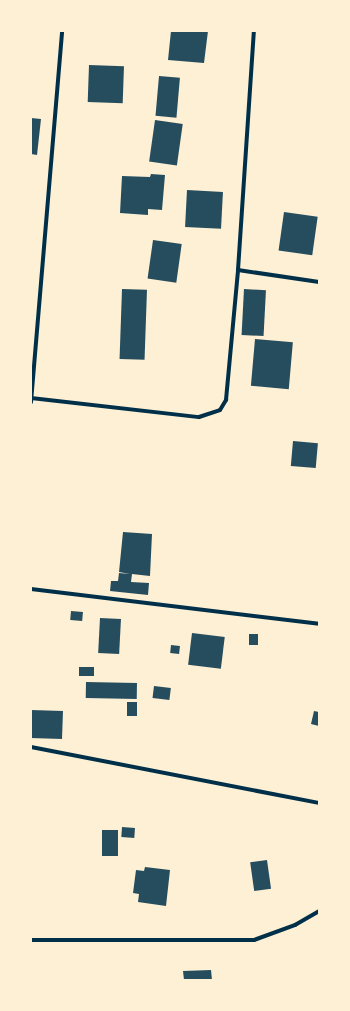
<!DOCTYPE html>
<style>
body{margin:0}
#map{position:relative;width:350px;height:1011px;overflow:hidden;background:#fdf0d5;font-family:"Exo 2",sans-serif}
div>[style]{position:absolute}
.building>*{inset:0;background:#264d5e;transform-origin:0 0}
.minor>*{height:4px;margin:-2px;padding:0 2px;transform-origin:2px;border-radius:2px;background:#003049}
span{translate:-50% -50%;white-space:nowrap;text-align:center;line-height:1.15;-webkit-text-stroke:3px #fdf0d5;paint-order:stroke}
.frame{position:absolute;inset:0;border:32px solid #fdf0d5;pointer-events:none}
</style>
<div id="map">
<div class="building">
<i style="clip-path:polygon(171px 31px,208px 31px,204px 63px,168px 60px)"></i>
<i style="left:89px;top:65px;width:35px;height:37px;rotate:2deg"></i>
<i style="left:159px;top:76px;width:21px;height:40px;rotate:5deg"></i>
<i style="clip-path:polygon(31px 118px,41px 119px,37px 155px,31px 154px)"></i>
<i style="left:155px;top:120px;width:28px;height:42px;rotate:8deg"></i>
<i style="clip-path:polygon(151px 174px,165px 175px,162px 210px,148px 209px,148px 215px,120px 213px,122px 176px,150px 177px)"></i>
<i style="left:187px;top:190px;width:36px;height:37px;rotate:3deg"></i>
<i style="left:284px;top:212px;width:34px;height:39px;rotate:8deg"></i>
<i style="left:153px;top:240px;width:29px;height:39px;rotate:8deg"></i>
<i style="left:122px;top:289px;width:25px;height:70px;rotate:2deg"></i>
<i style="left:244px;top:289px;width:22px;height:46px;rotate:3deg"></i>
<i style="left:255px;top:339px;width:38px;height:47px;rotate:5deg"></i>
<i style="left:293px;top:441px;width:25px;height:25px;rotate:5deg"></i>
<i style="clip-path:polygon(123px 532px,152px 534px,150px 576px,132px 574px,131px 582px,149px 583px,148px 595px,110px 591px,111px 581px,118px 581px,119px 573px,130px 574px,119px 572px)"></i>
<i style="left:71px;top:611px;width:12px;height:9px;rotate:5deg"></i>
<i style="left:100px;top:618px;width:21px;height:35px;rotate:3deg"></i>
<i style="left:192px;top:633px;width:33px;height:32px;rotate:7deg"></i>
<i style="left:249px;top:634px;width:9px;height:11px"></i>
<i style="left:171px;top:645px;width:9px;height:8px;rotate:6deg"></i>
<i style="left:94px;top:667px;width:9px;height:15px;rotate:90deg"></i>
<i style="left:86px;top:682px;width:51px;height:16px;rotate:1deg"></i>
<i style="left:154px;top:686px;width:17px;height:12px;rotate:7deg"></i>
<i style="left:127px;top:702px;width:10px;height:14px"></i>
<i style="left:31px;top:710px;width:32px;height:28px;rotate:2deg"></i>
<i style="clip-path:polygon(314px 711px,319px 712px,319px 726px,311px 724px)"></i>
<i style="left:122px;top:827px;width:13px;height:10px;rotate:4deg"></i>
<i style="left:102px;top:830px;width:16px;height:26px"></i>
<i style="left:267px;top:860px;width:29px;height:17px;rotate:82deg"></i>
<i style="clip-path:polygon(145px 867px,170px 870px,166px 906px,138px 902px,139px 894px,133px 893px,136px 870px,144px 871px)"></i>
<i style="clip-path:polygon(211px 970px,212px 980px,184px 980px,183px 971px)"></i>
</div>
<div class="minor">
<i style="left:238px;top:270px;width:82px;rotate:8.4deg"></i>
<i style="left:31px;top:398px;width:169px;rotate:6.5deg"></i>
<i style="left:199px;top:417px;width:22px;rotate:-18deg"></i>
<i style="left:220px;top:410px;width:12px;rotate:-59deg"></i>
<i style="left:226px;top:400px;width:131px;rotate:-84.7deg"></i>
<i style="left:238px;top:270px;width:240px;rotate:-86.2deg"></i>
<i style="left:31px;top:402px;width:372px;rotate:-85.2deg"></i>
<i style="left:31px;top:589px;width:290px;rotate:6.9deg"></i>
<i style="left:31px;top:747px;width:293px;rotate:11deg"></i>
<i style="left:31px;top:940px;width:223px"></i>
<i style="left:254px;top:940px;width:44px;rotate:-20.1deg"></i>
<i style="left:295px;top:925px;width:28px;rotate:-30deg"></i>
</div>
<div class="frame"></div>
</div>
